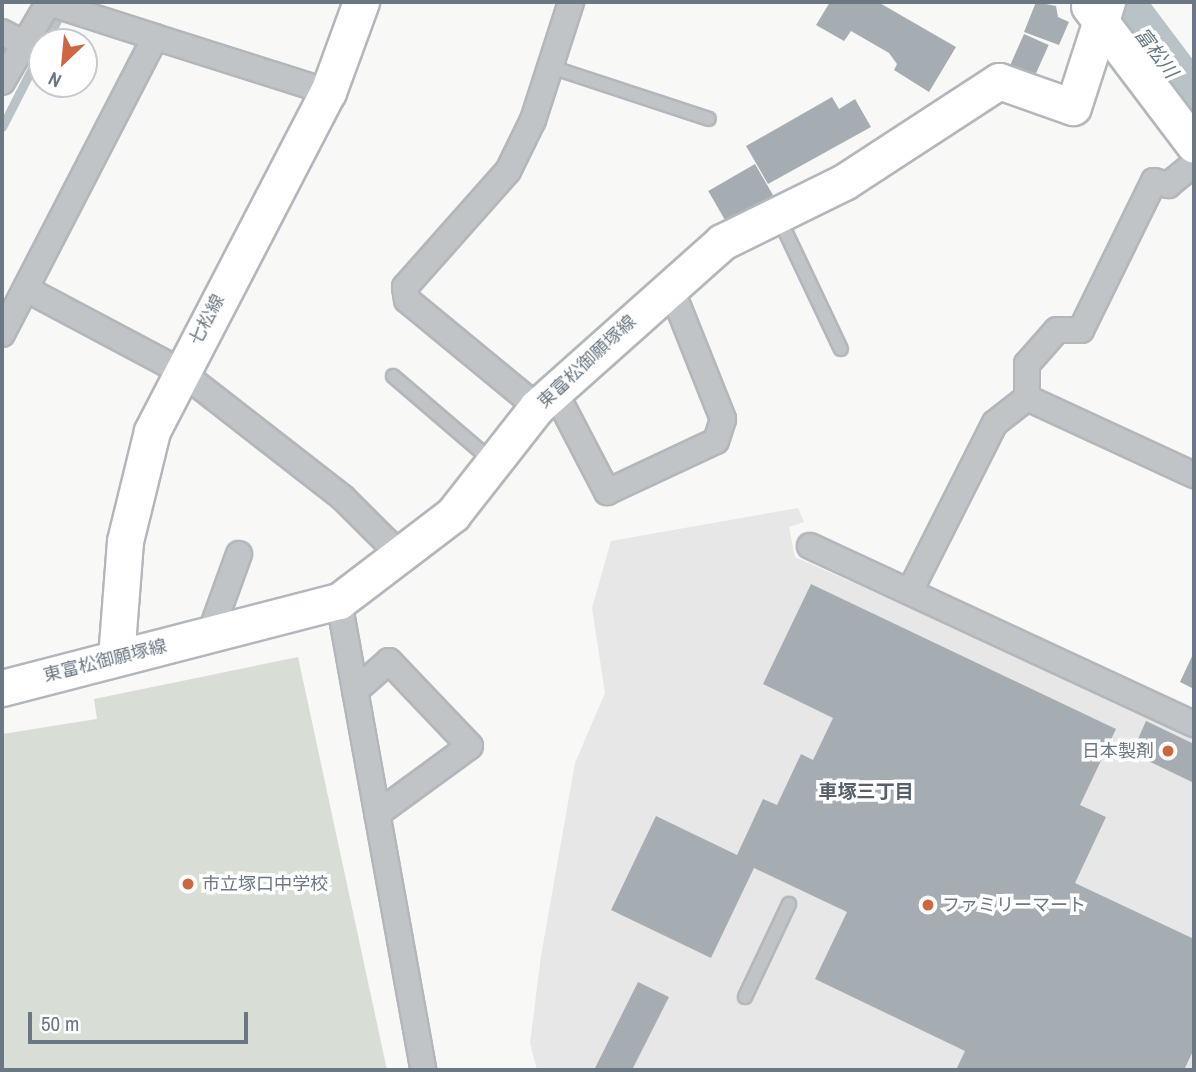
<!DOCTYPE html>
<meta charset="utf-8">
<style>
body{margin:0}
#map{position:relative;width:1196px;height:1072px;overflow:hidden;background:#f8f8f6;font-family:"Archivo Narrow","Noto Sans JP",sans-serif}
div>[style]{position:absolute}
.built>*{inset:0;background:#e6e7e6}
.green>*{inset:0;background:#d8ddd6}
.stream>*{height:9px;margin:-4.5px;padding:0 4.5px;transform-origin:4.5px;border-radius:4.5px;background:#b9c2c6}
.river>*{height:52px;margin:-26px;padding:0 26px;transform-origin:26px;border-radius:26px;background:#b9c2c6}
.building>*{inset:0;background:#a6adb2;transform-origin:0 0}
.roads{filter:drop-shadow(2px 0 #b3b7bb) drop-shadow(-2px 0 #b3b7bb) drop-shadow(0 2px #b3b7bb) drop-shadow(0 -2px #b3b7bb)}
.lane>*{height:12px;margin:-6px;padding:0 6px;transform-origin:6px;border-radius:6px;background:#c0c4c7}
.street>*{height:24px;margin:-12px;padding:0 12px;transform-origin:12px;border-radius:12px;background:#c0c4c7}
.secondary>*{height:35px;margin:-17.5px;padding:0 17.5px;transform-origin:17.5px;border-radius:17.5px;background:#fff}
.dots>*{width:19px;height:19px;translate:-50% -50%;box-sizing:border-box;border:4px solid #fff;border-radius:50%}
span{translate:-50% -50%;white-space:nowrap;text-align:center;line-height:1.15;-webkit-text-stroke:7px #fff;paint-order:stroke}
.street-label{font-size:18px;color:#6b7883}
.poi-label{font-size:18px;color:#6b7883}
.right{translate:-100% -50%;text-align:right}
.left{translate:0 -50%;text-align:left}
.water-label{font-size:19px;color:#67777f;font-style:italic}
.neighbourhood-label{font-size:19px;color:#586169;font-weight:700}
.frame{position:absolute;inset:0;border:4px solid #6b7883;pointer-events:none}
.north{position:absolute;left:28px;top:28px;width:70px;height:70px;box-sizing:border-box;background:#fff;border:2px solid #c4c9cd;border-radius:50%;rotate:206deg;font-size:19px;font-weight:700;line-height:28px;text-align:center;color:#6b7883}
.north::after{content:'';display:block;margin:auto;width:24px;height:32px;background:#cd6742;clip-path:polygon(50% 0,100% 100%,50% 72%,0 100%)}
.scale{position:absolute;left:28px;top:1012px;width:220px;height:32px;box-sizing:border-box;border:4px solid #6b7883;border-top:0;padding-left:9px;font-size:21px;line-height:24px;white-space:nowrap;color:#6b7883;-webkit-text-stroke:5px #fff;paint-order:stroke}
</style>
<div id="map">
<div class="built">
<i style="clip-path:polygon(798px 508px,804px 522px,789px 527px,795px 557px,1194px 733px,1194px 1070px,537px 1070px,530px 1043px,541px 956px,575px 763px,605px 693px,592px 608px,611px 541px)"></i>
</div>
<div class="green">
<i style="clip-path:polygon(298px 657px,387px 1070px,2px 1070px,2px 734px,97px 719px,94px 699px)"></i>
</div>
<div class="stream">
<i style="left:46px;top:42px;width:37px;rotate:-63deg"></i>
<i style="left:2px;top:127px;width:88px;rotate:-62.9deg"></i>
</div>
<div class="river">
<i style="left:1117px;top:2px;width:128px;rotate:53deg"></i>
</div>
<div class="building">
<i style="clip-path:polygon(830px 2px,878px 2px,956px 47px,929px 92px,894px 70px,897px 64px,889px 53px,851px 31px,844px 41px,816px 25px)"></i>
<i style="clip-path:polygon(1036px 2px,1056px 6px,1058px 17px,1069px 22px,1059px 45px,1024px 32px)"></i>
<i style="left:1024px;top:34px;width:27px;height:34px;rotate:24deg"></i>
<i style="clip-path:polygon(832px 97px,839px 109px,855px 99px,871px 127px,768px 184px,746px 146px)"></i>
<i style="left:755px;top:164px;width:43px;height:54px;rotate:60deg"></i>
<i style="clip-path:polygon(811px 584px,1116px 729px,1080px 805px,1106px 817px,1075px 883px,1194px 939px,1194px 1049px,1184px 1070px,956px 1070px,965px 1051px,815px 979px,847px 912px,754px 868px,711px 958px,611px 910px,656px 816px,737px 855px,763px 799px,777px 805px,801px 754px,813px 760px,833px 718px,763px 684px)"></i>
<i style="clip-path:polygon(1194px 652px,1194px 689px,1180px 682px)"></i>
<i style="clip-path:polygon(1146px 721px,1194px 744px,1194px 783px,1140px 757px,1134px 748px)"></i>
<i style="clip-path:polygon(638px 982px,669px 997px,632px 1070px,594px 1070px)"></i>
</div>
<div class="roads">
<div class="lane">
<i style="left:551px;top:67px;width:166px;rotate:18.2deg"></i>
<i style="left:778px;top:216px;width:147px;rotate:64.7deg"></i>
<i style="left:393px;top:376px;width:129px;rotate:40.6deg"></i>
<i style="left:745px;top:997px;width:103px;rotate:-64.7deg"></i>
</div>
<div class="street">
<i style="left:2px;top:32px;width:24px;rotate:28deg"></i>
<i style="left:155px;top:37px;width:182px;rotate:17.6deg"></i>
<i style="left:2px;top:82px;width:93px;rotate:-59.6deg"></i>
<i style="left:26px;top:289px;width:174px;rotate:28deg"></i>
<i style="left:180px;top:371px;width:207px;rotate:37.9deg"></i>
<i style="left:343px;top:498px;width:85px;rotate:45deg"></i>
<i style="left:2px;top:334px;width:334px;rotate:-62.7deg"></i>
<i style="left:155px;top:37px;width:111px;rotate:-162.2deg"></i>
<i style="left:555px;top:392px;width:113px;rotate:62.5deg"></i>
<i style="left:607px;top:492px;width:120px;rotate:-25.1deg"></i>
<i style="left:716px;top:441px;width:23px;rotate:-72deg"></i>
<i style="left:723px;top:419px;width:143px;rotate:-111.7deg"></i>
<i style="left:1027px;top:398px;width:34px;rotate:-90deg"></i>
<i style="left:1027px;top:364px;width:45px;rotate:-48.6deg"></i>
<i style="left:1057px;top:330px;width:24px"></i>
<i style="left:1081px;top:330px;width:166px;rotate:-63.9deg"></i>
<i style="left:1154px;top:181px;width:15px;rotate:16deg"></i>
<i style="left:1168px;top:185px;width:33px;rotate:-39deg"></i>
<i style="left:537px;top:407px;width:168px;rotate:-140.5deg"></i>
<i style="left:407px;top:300px;width:13px;rotate:-99deg"></i>
<i style="left:405px;top:287px;width:155px;rotate:-48.4deg"></i>
<i style="left:508px;top:171px;width:57px;rotate:-63.9deg"></i>
<i style="left:533px;top:120px;width:124px;rotate:-72.1deg"></i>
<i style="left:810px;top:546px;width:423px;rotate:24.9deg"></i>
<i style="left:910px;top:591px;width:188px;rotate:-63.2deg"></i>
<i style="left:995px;top:423px;width:41px;rotate:-38deg"></i>
<i style="left:1027px;top:398px;width:184px;rotate:24.8deg"></i>
<i style="left:339px;top:601px;width:476px;rotate:79.8deg"></i>
<i style="left:210px;top:634px;width:85px;rotate:-70.1deg"></i>
<i style="left:355px;top:691px;width:45px;rotate:-41.4deg"></i>
<i style="left:389px;top:661px;width:117px;rotate:46.4deg"></i>
<i style="left:470px;top:746px;width:115px;rotate:143.8deg"></i>
</div>
<div class="secondary">
<i style="left:1089px;top:6px;width:174px;rotate:52.9deg"></i>
<i style="left:116px;top:658px;width:117px;rotate:-85.6deg"></i>
<i style="left:125px;top:541px;width:113px;rotate:-76.2deg"></i>
<i style="left:152px;top:431px;width:382px;rotate:-62.6deg"></i>
<i style="left:328px;top:92px;width:96px;rotate:-69.9deg"></i>
<i style="left:2px;top:688px;width:348px;rotate:-14.5deg"></i>
<i style="left:339px;top:601px;width:143px;rotate:-37.3deg"></i>
<i style="left:453px;top:514px;width:136px;rotate:-51.9deg"></i>
<i style="left:537px;top:407px;width:248px;rotate:-41.7deg"></i>
<i style="left:722px;top:242px;width:136px;rotate:-26.2deg"></i>
<i style="left:844px;top:182px;width:185px;rotate:-33.1deg"></i>
<i style="left:999px;top:81px;width:78px;rotate:19.4deg"></i>
<i style="left:1073px;top:107px;width:110px;rotate:-72.1deg"></i>
</div>
</div>
<div class="dots">
<i style="left:1168px;top:751px;background:#cd6742"></i>
<i style="left:188px;top:884px;background:#cd6742"></i>
<i style="left:928px;top:905px;background:#cd6742"></i>
</div>
<div class="street-label">
<span style="left:207px;top:320px;rotate:-62deg">七松線</span>
<span style="left:587px;top:362px;rotate:-43deg">東富松御願塚線</span>
<span style="left:105px;top:661px;rotate:-14deg">東富松御願塚線</span>
</div>
<div class="poi-label">
<span class="right" style="left:1154px;top:751px">日本製剤</span>
<span class="left" style="left:202px;top:884px">市立塚口中学校</span>
<span class="left" style="left:942px;top:905px">ファミリーマート</span>
</div>
<div class="water-label">
<span style="left:1156px;top:53px;rotate:53deg">富松川</span>
</div>
<div class="neighbourhood-label">
<span style="left:866px;top:792px">車塚三丁目</span>
</div>
<div class="frame"></div>
<div class="north">N</div>
<div class="scale">50 m</div>
</div>
